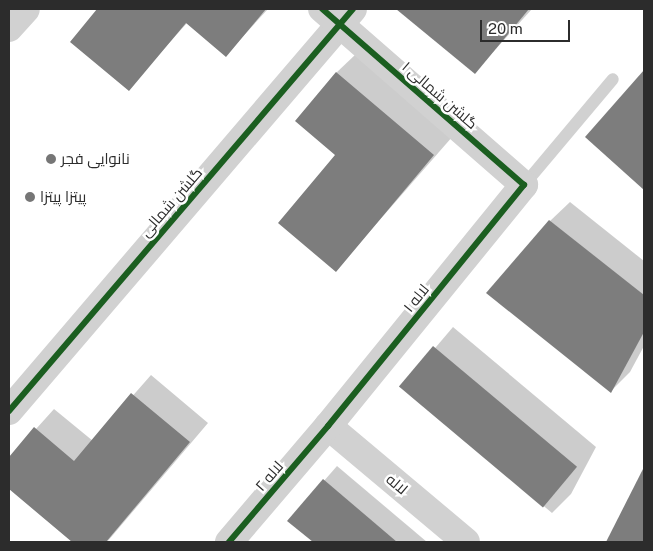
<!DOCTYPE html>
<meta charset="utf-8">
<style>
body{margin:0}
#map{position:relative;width:653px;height:551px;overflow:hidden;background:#fff;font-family:"Public Sans",Cairo,sans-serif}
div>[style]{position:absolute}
.shadow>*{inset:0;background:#0003}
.building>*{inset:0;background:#7d7d7d;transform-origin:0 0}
.service>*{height:12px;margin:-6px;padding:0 6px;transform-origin:6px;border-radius:6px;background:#d1d1d1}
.tertiary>*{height:28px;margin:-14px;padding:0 14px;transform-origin:14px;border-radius:14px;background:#d1d1d1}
.cycleway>*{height:6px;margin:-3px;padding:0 3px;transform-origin:3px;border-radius:3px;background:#1b5e20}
.dots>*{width:14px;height:14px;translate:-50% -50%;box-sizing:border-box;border:2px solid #fff;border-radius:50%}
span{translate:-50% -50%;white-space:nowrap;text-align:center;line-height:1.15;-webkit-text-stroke:5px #fff;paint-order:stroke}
.street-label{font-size:15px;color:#2c2c2c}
.poi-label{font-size:15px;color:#2c2c2c}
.left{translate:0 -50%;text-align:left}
.frame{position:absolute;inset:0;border:10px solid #2c2c2c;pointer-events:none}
.scale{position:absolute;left:480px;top:20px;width:90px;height:22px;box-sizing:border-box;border:2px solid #2c2c2c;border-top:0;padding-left:6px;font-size:15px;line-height:18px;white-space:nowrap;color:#2c2c2c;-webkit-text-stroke:4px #fff;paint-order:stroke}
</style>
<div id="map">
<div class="shadow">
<i style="clip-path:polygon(99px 9px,268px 9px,226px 55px,187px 23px,128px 89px,71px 41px)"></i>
<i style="clip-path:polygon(398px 9px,532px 9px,475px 72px)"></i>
<i style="clip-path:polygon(356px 54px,453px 136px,336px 270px,336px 73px)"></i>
<i style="clip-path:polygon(644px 72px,644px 188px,586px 137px)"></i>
<i style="clip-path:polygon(570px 202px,644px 261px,644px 346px,630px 372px,611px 391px,550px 221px)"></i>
<i style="clip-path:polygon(453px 327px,596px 447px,571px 494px,552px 513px,402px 387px)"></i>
<i style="clip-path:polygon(151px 375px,208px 423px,107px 542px,74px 542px,9px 487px,9px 459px,54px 409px,93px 441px)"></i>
<i style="clip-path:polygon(337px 466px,427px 542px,315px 542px,289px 521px)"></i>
<i style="clip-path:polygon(644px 476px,644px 542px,607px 542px,638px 483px)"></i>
</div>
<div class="building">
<i style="clip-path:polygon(97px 9px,266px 9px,226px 57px,186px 23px,129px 91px,70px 42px)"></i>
<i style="clip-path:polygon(396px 9px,529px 9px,475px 74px)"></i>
<i style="clip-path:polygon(644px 70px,644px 190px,585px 137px)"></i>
<i style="clip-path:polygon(336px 72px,434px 155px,336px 272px,278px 223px,335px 155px,295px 121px)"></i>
<i style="clip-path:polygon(549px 220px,644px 295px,644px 332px,611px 393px,486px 293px)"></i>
<i style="left:433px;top:346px;width:188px;height:53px;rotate:40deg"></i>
<i style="clip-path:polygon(131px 393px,190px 442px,106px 542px,72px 542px,9px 489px,9px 457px,34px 427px,74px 461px)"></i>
<i style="clip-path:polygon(644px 467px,644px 542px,606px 542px)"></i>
<i style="clip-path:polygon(323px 479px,397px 542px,313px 542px,287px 521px)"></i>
</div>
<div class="service">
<i style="left:524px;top:185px;width:138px;rotate:-50deg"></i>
</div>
<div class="tertiary">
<i style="left:9px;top:28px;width:25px;rotate:-48deg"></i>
<i style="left:9px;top:411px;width:529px;rotate:-49.45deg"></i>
<i style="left:328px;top:426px;width:180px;rotate:40deg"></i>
<i style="left:229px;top:542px;width:153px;rotate:-49.5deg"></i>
<i style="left:328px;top:426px;width:311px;rotate:-50.9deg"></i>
<i style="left:524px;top:185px;width:268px;rotate:-138.9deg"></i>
</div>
<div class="cycleway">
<i style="left:9px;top:411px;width:529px;rotate:-49.45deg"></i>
<i style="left:229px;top:542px;width:153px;rotate:-49.5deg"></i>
<i style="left:328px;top:426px;width:311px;rotate:-50.9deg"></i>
<i style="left:524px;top:185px;width:268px;rotate:-138.9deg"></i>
</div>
<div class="dots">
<i style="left:51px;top:159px;background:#767676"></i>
<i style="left:30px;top:197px;background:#767676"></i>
</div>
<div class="street-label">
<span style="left:440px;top:95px;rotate:41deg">گلشن شمالی ۱</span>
<span style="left:171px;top:202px;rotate:-49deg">گلشن شمالی</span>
<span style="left:416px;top:298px;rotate:-51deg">لاله ۱</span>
<span style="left:269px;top:476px;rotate:-49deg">لاله ۲</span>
<span style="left:397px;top:484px;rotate:40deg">لاله</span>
</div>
<div class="poi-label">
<span class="left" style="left:61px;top:159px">نانوایی فجر</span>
<span class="left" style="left:40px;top:197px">پیتزا پیتزا</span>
</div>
<div class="frame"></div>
<div class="scale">20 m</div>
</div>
